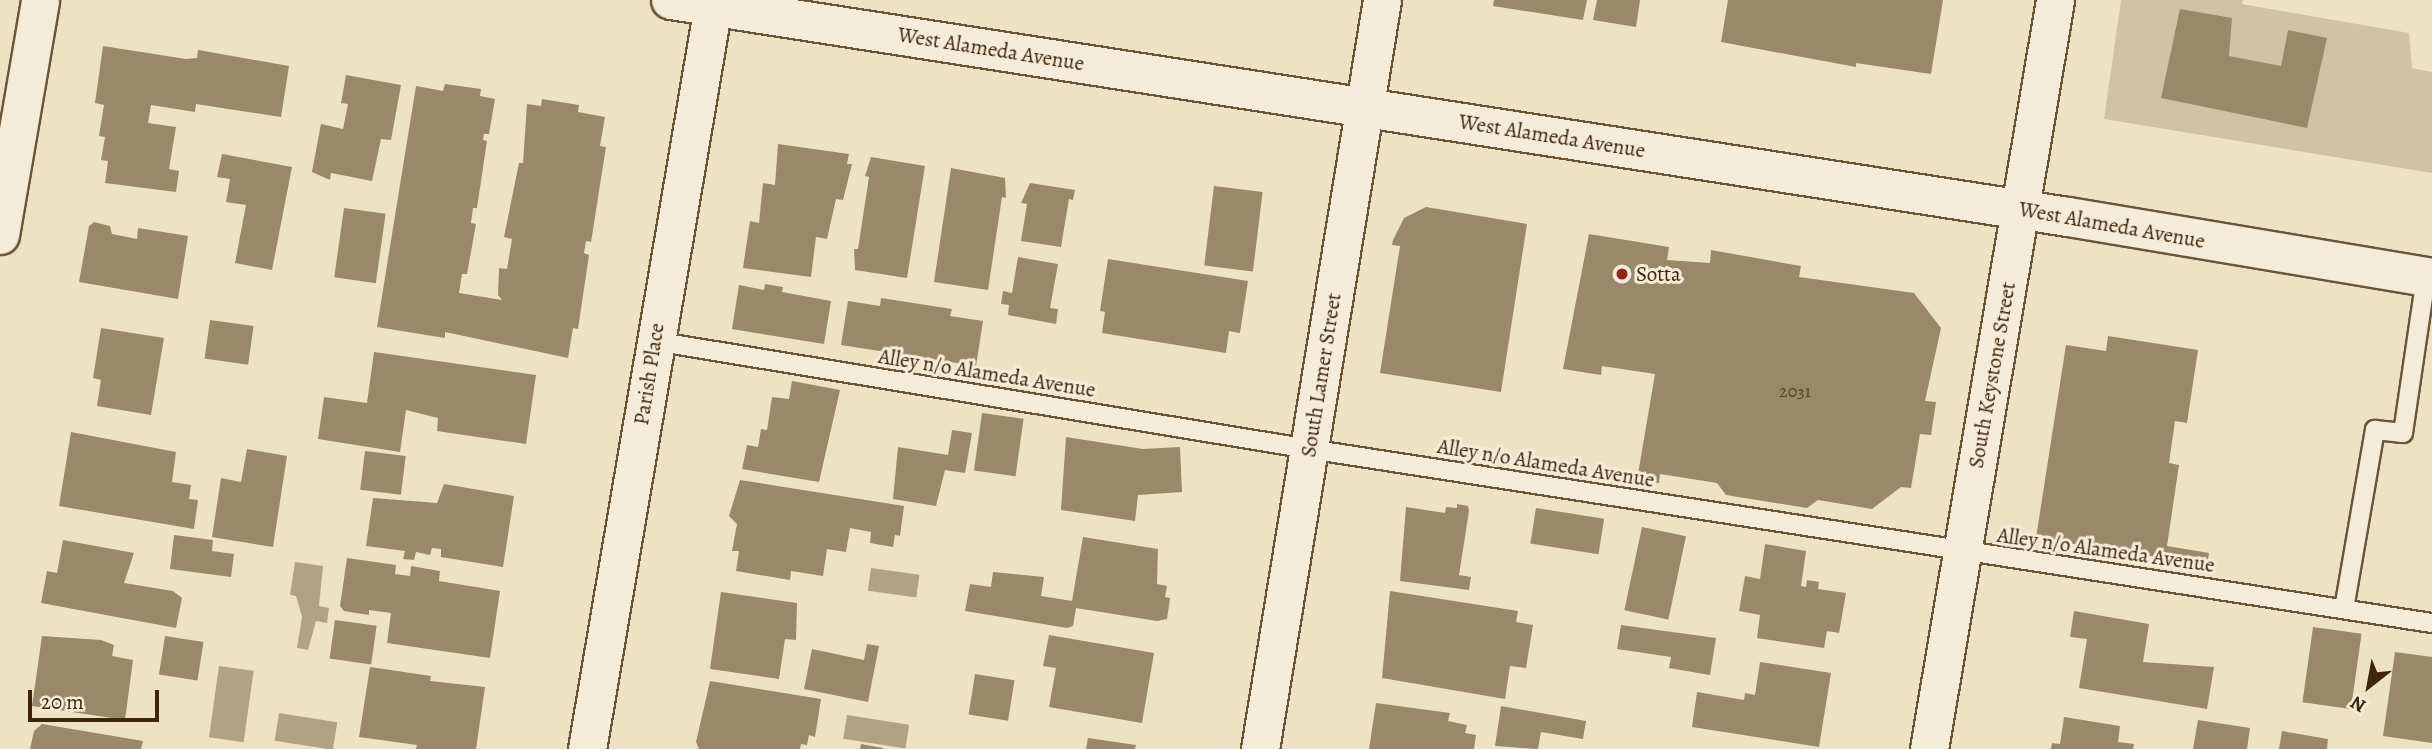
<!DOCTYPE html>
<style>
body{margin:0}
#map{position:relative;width:2432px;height:749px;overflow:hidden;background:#eee2c5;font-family:Alegreya,serif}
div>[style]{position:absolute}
.green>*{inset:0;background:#d0c2a5}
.water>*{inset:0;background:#b2a285;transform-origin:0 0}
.building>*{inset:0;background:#9a886b;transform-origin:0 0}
.roads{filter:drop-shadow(2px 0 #6a5539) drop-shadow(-2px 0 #6a5539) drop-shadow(0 2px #6a5539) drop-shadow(0 -2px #6a5539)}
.lane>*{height:18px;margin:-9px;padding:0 9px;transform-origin:9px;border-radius:9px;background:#f4ecd9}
.street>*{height:37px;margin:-18.5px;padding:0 18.5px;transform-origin:18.5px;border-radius:18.5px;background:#f4ecd9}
.secondary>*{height:38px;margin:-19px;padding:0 19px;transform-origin:19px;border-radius:19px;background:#f4ecd9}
.dots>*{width:19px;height:19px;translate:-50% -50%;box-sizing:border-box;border:4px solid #f4ecd9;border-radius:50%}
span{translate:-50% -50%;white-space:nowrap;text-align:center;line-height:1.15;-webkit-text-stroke:6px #f4ecd9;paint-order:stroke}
.number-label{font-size:18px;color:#553e22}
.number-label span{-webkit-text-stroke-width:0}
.street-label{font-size:21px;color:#3e260a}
.poi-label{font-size:21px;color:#3e260a}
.left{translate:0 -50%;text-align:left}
.north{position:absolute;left:2334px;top:651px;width:70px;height:70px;-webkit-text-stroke:5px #f4ecd9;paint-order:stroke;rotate:211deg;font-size:19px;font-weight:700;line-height:28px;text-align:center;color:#3e260a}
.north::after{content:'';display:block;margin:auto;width:24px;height:32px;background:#3e260a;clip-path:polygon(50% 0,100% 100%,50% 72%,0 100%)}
.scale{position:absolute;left:28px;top:690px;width:131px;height:32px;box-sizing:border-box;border:4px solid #3e260a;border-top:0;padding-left:9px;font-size:21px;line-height:24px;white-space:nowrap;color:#3e260a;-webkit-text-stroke:5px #f4ecd9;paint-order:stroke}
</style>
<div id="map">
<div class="green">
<i style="clip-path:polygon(2121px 0,2243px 0,2242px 4px,2409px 33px,2412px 68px,2432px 72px,2432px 173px,2104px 119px)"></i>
</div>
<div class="water">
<i style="clip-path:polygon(295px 562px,323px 566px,319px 606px,329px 608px,327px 623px,316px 621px,308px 650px,297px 648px,302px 617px,296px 596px,290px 595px)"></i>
<i style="left:871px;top:568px;width:49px;height:23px;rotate:8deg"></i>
<i style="left:219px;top:666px;width:35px;height:72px;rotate:8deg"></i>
<i style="left:279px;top:713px;width:59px;height:28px;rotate:9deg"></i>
<i style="left:847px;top:715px;width:63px;height:24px;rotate:9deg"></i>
</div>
<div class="building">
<i style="clip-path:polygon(1494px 0,1587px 0,1583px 20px,1493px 6px)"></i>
<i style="clip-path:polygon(1597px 0,1640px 0,1636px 27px,1593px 20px)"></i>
<i style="clip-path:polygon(1728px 0,1943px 0,1931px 74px,1856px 63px,1856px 67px,1721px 42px)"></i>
<i style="clip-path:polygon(2180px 9px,2232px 18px,2229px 56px,2281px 66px,2288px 30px,2327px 38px,2307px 128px,2161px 98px)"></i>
<i style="clip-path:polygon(103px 46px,186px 59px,197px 58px,198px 50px,289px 66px,281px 117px,196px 104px,195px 112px,151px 105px,148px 123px,176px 127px,169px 169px,179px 171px,176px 192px,105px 183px,108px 161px,101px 160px,105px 137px,99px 136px,104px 105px,95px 103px)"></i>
<i style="clip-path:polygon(346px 75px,401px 85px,391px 140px,381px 139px,372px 181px,331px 173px,330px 180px,312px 172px,321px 124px,343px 129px,348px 104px,341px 103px)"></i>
<i style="clip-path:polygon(445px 84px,481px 89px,480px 96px,495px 99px,489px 134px,484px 134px,483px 140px,487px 141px,477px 208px,473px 208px,471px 223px,476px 224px,467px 274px,462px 274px,459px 293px,502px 300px,498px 295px,499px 268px,507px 269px,512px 239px,504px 237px,519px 163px,523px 163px,527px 104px,541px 106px,542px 99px,579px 105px,578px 112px,605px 117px,600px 146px,606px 147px,591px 242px,586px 241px,584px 253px,589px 255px,578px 329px,573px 328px,568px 358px,445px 332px,445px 338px,377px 327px,416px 86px,443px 91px)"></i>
<i style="clip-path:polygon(778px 144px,849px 154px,847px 164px,852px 164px,843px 200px,836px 199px,827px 239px,816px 237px,811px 277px,743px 268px,750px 221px,759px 223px,763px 183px,775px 185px)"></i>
<i style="clip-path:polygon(222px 154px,292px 167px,272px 270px,235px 263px,246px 205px,226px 202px,230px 179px,217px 177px)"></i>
<i style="clip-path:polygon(871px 157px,925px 166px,907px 278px,855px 270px,854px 249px,858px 249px,869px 177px,865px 176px)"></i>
<i style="clip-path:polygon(951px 168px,1005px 178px,1006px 198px,1002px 197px,988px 290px,934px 282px)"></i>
<i style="clip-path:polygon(1030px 183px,1075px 190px,1073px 200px,1069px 199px,1061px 247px,1021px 241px,1027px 204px,1021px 203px)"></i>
<i style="left:1214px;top:186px;width:49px;height:80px;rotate:7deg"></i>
<i style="clip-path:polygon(1426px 207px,1527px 224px,1501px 392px,1380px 373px,1400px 246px,1392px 245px,1393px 240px,1404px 218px)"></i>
<i style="left:344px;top:208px;width:42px;height:70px;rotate:8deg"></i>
<i style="clip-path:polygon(94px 222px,110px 226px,112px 234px,137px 239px,138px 228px,188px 236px,178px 299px,79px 282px,89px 226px)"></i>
<i style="clip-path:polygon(1589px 234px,1669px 247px,1667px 260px,1710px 263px,1711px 250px,1801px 266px,1799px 277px,1914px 293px,1941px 328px,1925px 401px,1936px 402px,1931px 435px,1920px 434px,1911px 488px,1901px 487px,1872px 509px,1818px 500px,1807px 508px,1726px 495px,1717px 483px,1660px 474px,1659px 483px,1637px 480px,1655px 374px,1602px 366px,1601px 375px,1563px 369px)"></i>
<i style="clip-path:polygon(1018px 257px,1058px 264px,1050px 308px,1058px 309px,1056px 324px,1008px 315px,1009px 305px,1001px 304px,1003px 291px,1012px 293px)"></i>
<i style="clip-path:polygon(1108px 259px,1248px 281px,1240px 333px,1229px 331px,1226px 353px,1102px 333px,1105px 312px,1100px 311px)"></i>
<i style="clip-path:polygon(765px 284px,783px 287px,782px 292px,831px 301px,824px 344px,732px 329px,739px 285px,764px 290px)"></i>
<i style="clip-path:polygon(881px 298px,952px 309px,950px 316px,983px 321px,976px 366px,841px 345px,848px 301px,880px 306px)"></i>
<i style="left:210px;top:320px;width:44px;height:39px;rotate:8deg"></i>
<i style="clip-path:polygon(101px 328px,164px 338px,151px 415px,97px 406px,101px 380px,93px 378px)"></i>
<i style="clip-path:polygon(2108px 336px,2198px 350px,2187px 423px,2175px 421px,2169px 463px,2179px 465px,2167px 546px,2209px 553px,2207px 565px,2036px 538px,2066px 345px,2106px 351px)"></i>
<i style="clip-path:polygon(374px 352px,536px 375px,526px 444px,437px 431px,438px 418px,406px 410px,400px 452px,318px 439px,324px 397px,367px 403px)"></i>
<i style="clip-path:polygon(792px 381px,840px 390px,819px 482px,742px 469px,747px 445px,758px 447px,761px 429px,767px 430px,772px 397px,789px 399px)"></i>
<i style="left:982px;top:413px;width:42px;height:58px;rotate:8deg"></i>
<i style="clip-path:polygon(952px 430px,972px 433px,965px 473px,945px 470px,936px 506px,893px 499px,898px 447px,948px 455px)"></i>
<i style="clip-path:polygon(71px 432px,176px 452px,172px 482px,191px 485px,189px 499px,198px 500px,194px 529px,59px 506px)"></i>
<i style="clip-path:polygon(1066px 437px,1143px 449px,1180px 447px,1182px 492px,1138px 495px,1135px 521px,1061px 510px)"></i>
<i style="clip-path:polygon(247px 449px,287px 456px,273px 547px,212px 537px,221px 478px,241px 482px)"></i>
<i style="left:365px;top:451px;width:41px;height:39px;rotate:7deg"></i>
<i style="clip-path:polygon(740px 480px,904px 506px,900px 536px,895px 535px,893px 547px,870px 543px,871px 532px,850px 528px,846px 552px,827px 549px,823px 576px,791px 571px,790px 580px,736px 571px,739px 551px,732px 551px,737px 524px,729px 516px)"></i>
<i style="clip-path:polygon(444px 484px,514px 496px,503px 567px,441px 557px,441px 549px,432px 548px,430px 555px,416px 552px,414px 560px,403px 559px,405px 551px,366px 546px,373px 498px,437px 503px)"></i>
<i style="clip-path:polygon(1457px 504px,1468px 506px,1469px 511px,1459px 575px,1471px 577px,1469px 590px,1400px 581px,1406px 507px,1445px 513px,1446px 507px,1457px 508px)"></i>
<i style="left:1536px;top:508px;width:69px;height:36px;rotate:9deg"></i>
<i style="left:1642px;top:527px;width:45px;height:85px;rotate:12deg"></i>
<i style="clip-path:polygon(174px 535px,213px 540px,212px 551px,234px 554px,231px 577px,170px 569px)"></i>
<i style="clip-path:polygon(1083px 537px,1158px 549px,1157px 584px,1167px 586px,1165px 597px,1170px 598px,1167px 619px,1157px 621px,1076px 608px,1073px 626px,1067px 628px,965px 611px,970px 584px,991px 587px,993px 572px,1044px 577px,1041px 596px,1072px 601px)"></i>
<i style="clip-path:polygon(63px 540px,134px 553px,124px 583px,173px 591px,182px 598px,176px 628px,41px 603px,47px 571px,57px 573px)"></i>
<i style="clip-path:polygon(1765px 544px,1806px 551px,1801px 586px,1806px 587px,1807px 580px,1819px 582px,1818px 589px,1846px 593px,1839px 633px,1827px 631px,1824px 648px,1757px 638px,1760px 615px,1739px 611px,1745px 576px,1760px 579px)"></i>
<i style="clip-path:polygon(347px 558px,396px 565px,395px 574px,410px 576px,411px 566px,440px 571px,439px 581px,500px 591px,490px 658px,387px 643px,391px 613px,369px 610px,369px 615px,344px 611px,340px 606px)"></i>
<i style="clip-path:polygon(1390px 591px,1518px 611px,1516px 622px,1533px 625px,1526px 668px,1510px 666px,1505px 699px,1382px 678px)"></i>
<i style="clip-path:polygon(721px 592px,797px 603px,796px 640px,785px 639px,779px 679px,710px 669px)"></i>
<i style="clip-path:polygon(2074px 611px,2149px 624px,2143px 662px,2214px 667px,2207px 709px,2079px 688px,2087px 639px,2070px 637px)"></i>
<i style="left:335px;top:620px;width:42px;height:39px;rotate:8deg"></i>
<i style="clip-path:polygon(1621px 625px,1716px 638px,1710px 675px,1669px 668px,1671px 657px,1617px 649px)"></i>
<i style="left:2313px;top:627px;width:49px;height:76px;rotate:8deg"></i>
<i style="clip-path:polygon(1049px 635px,1154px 653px,1142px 723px,1049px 707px,1056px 668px,1043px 666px)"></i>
<i style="clip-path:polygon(42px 636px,101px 640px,114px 645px,112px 656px,133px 660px,125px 720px,32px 706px)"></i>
<i style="left:165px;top:636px;width:39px;height:39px;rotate:9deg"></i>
<i style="clip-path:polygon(867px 644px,879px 646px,868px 702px,804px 689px,812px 649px,864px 660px)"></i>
<i style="clip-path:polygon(2395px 652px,2432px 657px,2432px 743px,2383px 736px)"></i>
<i style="clip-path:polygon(1760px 662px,1831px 673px,1819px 747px,1692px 727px,1697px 692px,1744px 700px,1745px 693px,1755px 695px)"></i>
<i style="clip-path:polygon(370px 667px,431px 676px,430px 681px,485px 687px,476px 749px,416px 749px,417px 745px,359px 737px)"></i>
<i style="left:975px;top:674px;width:40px;height:41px;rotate:9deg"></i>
<i style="clip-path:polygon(710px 681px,821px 699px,815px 737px,809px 735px,807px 745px,801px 744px,800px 749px,699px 749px,696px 742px)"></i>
<i style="clip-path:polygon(1376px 703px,1450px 713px,1448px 721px,1467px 725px,1465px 733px,1476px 735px,1474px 749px,1369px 749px)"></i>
<i style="clip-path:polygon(1501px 706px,1586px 721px,1583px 739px,1541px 732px,1538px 749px,1495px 746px)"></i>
<i style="clip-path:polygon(2064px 717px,2120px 726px,2118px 742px,2134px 744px,2133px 749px,2051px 749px,2052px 743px,2060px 744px)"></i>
<i style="clip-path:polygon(2198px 720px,2250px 728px,2247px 749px,2193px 749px)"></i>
<i style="clip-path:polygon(42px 724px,143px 741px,141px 749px,30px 749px,34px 731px)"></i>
<i style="clip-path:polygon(2282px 731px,2328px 739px,2327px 749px,2279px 749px)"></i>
<i style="clip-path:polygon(1088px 738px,1136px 745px,1135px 749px,1086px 749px)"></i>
<i style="clip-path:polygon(861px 744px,883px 748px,883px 749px,860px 749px)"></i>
</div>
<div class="roads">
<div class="lane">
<i style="left:654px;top:341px;width:664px;rotate:9.36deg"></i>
<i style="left:1309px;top:449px;width:1136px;rotate:8.81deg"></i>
<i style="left:2344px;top:609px;width:182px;rotate:-80.2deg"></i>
<i style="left:2375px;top:430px;width:28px;rotate:6deg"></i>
<i style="left:2403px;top:433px;width:158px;rotate:-81.6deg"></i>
</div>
<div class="street">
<i style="left:0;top:235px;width:238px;rotate:-80.3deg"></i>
<i style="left:587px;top:749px;width:760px;rotate:-80.38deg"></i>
<i style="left:1260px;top:749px;width:759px;rotate:-80.75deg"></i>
<i style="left:1929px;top:749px;width:760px;rotate:-80.45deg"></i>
</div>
<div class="secondary">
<i style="left:671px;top:0;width:1414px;rotate:8.83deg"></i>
<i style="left:2068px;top:217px;width:369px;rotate:9.5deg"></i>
</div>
</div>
<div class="dots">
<i style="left:1622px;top:274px;background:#8f2418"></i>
</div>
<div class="number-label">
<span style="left:1795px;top:391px">2031</span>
</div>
<div class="street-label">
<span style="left:991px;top:49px;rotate:9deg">West Alameda Avenue</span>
<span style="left:1552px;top:136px;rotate:9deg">West Alameda Avenue</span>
<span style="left:2112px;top:225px;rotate:10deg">West Alameda Avenue</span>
<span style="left:987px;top:373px;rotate:9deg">Alley n/o Alameda Avenue</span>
<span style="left:649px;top:374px;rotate:-81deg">Parish Place</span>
<span style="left:1321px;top:375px;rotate:-81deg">South Lamer Street</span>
<span style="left:1992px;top:375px;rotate:-80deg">South Keystone Street</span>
<span style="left:1546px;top:463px;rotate:9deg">Alley n/o Alameda Avenue</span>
<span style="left:2106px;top:550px;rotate:8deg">Alley n/o Alameda Avenue</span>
</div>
<div class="poi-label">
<span class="left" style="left:1636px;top:274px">Sotta</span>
</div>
<div class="north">N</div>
<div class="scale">20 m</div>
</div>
